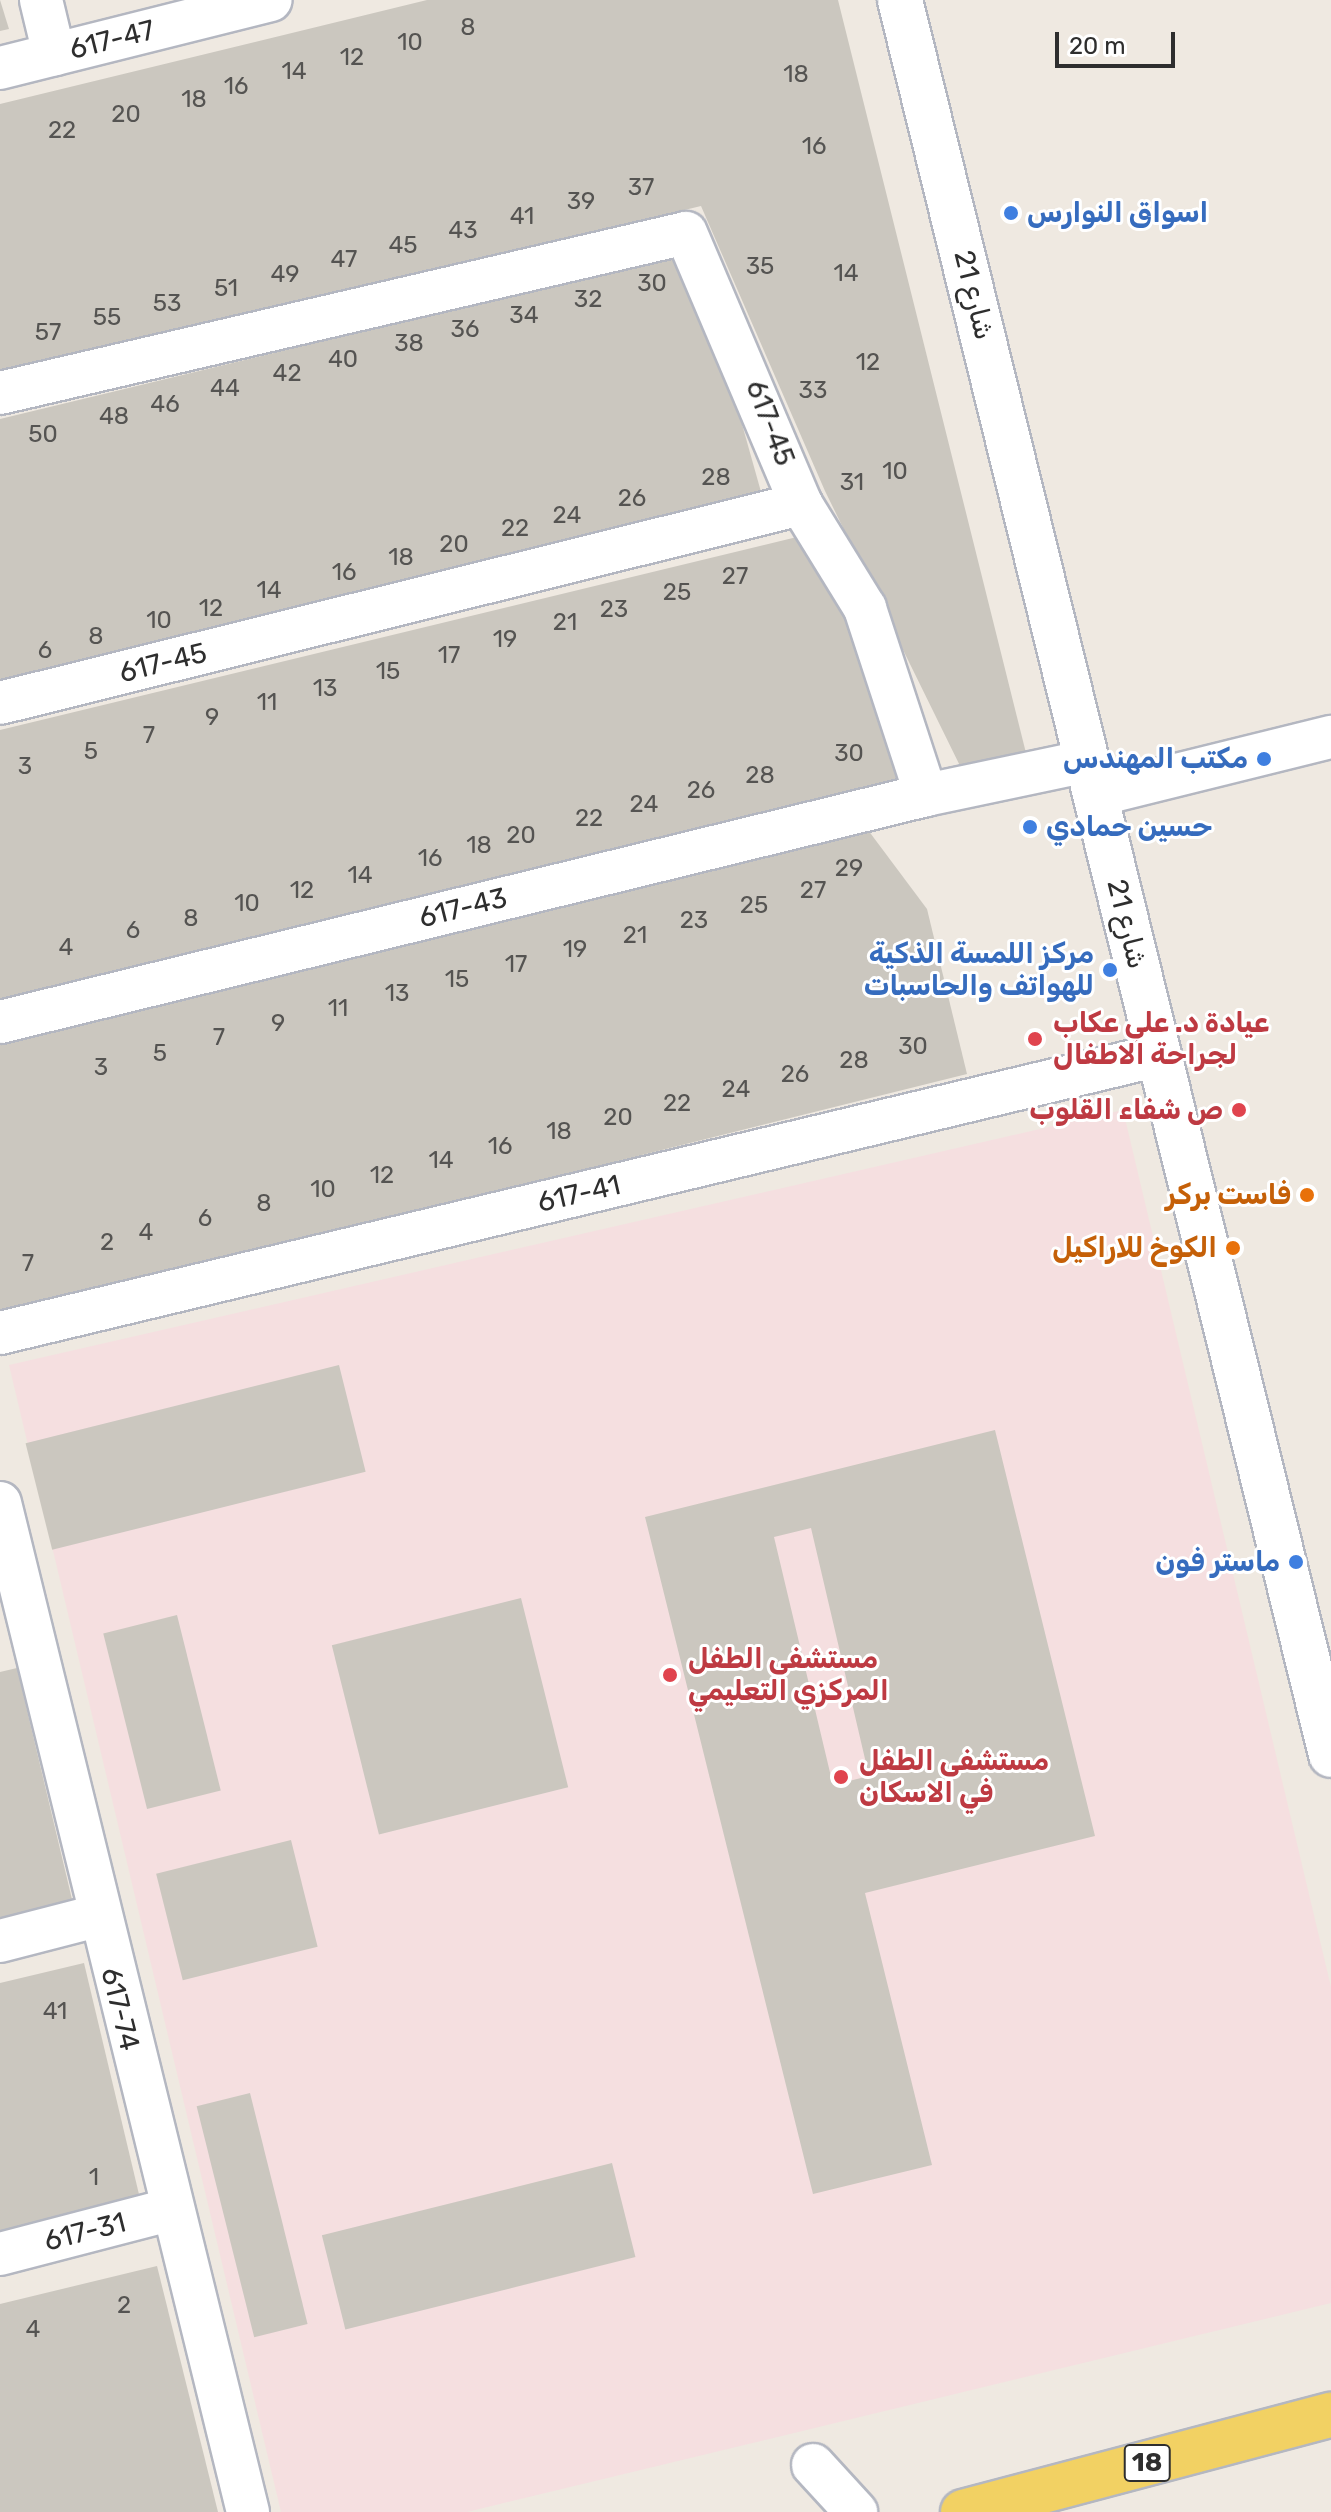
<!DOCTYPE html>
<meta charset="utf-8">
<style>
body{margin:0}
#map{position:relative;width:1331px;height:2512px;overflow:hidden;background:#efe9e1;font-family:Rubik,"Noto Sans Arabic",sans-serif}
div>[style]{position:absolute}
.medical>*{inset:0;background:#f5dfe0}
.building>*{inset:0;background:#cbc7bf;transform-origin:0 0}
.roads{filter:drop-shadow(2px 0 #b4b7c1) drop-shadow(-2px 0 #b4b7c1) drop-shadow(0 2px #b4b7c1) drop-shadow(0 -2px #b4b7c1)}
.street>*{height:42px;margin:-21px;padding:0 21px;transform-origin:21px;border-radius:21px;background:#fff}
.secondary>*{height:44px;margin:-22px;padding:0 22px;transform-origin:22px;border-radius:22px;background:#fff}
.primary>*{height:44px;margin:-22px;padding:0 22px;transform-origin:22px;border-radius:22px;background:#f2d163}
.dots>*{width:22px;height:22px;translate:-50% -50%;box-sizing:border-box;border:4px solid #fff;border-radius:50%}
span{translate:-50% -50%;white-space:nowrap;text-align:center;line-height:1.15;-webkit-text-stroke:6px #fff;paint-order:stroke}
.number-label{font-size:24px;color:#555452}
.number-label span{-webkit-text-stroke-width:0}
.shield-label span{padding:2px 6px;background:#fff;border:2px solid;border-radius:6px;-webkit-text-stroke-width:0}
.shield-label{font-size:26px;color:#2e2e2e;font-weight:700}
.street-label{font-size:28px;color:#2e2e2e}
.shop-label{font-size:28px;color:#366cbe;font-weight:700}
.left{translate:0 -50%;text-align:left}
.right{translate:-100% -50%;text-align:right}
.health-label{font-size:28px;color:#be3a42;font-weight:700}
.food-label{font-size:28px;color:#c56008;font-weight:700}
.scale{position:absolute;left:1055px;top:32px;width:120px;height:36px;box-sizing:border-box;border:4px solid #2e2e2e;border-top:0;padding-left:10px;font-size:24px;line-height:28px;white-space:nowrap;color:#2e2e2e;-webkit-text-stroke:6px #fff;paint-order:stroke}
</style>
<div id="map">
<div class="medical">
<i style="clip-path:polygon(1123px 1110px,1331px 1987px,1331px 2303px,467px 2512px,281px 2512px,9px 1365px)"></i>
</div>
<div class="building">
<i style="clip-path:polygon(0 0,9px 29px,0 31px)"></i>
<i style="clip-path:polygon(427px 0,838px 0,1028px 761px,965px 776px,825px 491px,701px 206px,0 376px,0 104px)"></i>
<i style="clip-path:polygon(671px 257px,713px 321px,765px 506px,0 692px,0 419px)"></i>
<i style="clip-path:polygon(797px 537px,859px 619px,899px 784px,0 1002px,0 730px)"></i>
<i style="clip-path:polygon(865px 826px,927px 909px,967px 1074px,0 1315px,0 1043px)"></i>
<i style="left:339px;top:1365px;width:110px;height:323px;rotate:76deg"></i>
<i style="clip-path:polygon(evenodd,995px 1430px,1095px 1836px,865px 1893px,932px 2165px,813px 2194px,645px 1517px,995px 1430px,811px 1528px,869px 1776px,833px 1785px,774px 1537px,811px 1528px)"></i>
<i style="left:521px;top:1598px;width:195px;height:195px;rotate:76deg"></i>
<i style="left:177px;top:1615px;width:181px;height:76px;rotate:76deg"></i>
<i style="clip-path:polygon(17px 1668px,75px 1912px,0 1929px,0 1672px)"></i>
<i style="left:291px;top:1840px;width:110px;height:139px;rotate:76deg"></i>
<i style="clip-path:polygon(84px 1963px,142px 2207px,0 2241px,0 1983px)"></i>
<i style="left:250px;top:2093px;width:238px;height:55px;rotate:76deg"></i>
<i style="left:612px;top:2163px;width:97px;height:299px;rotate:76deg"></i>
<i style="clip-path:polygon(157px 2266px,218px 2512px,0 2512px,0 2304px)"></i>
</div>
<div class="roads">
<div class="street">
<i style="left:41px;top:0;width:56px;rotate:76.5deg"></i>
<i style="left:0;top:68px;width:279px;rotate:-14.1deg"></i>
<i style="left:0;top:393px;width:704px;rotate:-13.13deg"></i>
<i style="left:686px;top:233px;width:294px;rotate:67deg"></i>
<i style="left:801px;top:504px;width:825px;rotate:166.05deg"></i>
<i style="left:926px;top:795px;width:165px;rotate:-11.9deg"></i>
<i style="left:1096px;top:795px;width:242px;rotate:-13.9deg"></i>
<i style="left:0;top:1022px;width:953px;rotate:-13.77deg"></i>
<i style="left:926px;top:795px;width:197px;rotate:-108.1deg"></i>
<i style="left:865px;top:608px;width:122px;rotate:-121.6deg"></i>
<i style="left:0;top:1333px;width:1192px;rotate:-13.49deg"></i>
<i style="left:0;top:1503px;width:1039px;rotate:76.19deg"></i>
<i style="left:0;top:1941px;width:100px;rotate:-14.5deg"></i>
<i style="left:0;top:2254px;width:175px;rotate:-14.6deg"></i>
<i style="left:813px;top:2465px;width:64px;rotate:47.5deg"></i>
</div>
<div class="secondary">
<i style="left:900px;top:0;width:1807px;rotate:76.2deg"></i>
</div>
<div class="primary">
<i style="left:963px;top:2512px;width:381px;rotate:-14.8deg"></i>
</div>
</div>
<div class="dots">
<i style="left:1011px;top:213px;background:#3f7fe0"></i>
<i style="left:1264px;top:759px;background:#3f7fe0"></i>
<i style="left:1030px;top:827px;background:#3f7fe0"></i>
<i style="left:1110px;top:970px;background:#3f7fe0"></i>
<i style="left:1035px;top:1039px;background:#e0444e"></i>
<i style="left:1239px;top:1110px;background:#e0444e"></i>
<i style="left:1307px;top:1195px;background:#e8710a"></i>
<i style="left:1233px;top:1248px;background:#e8710a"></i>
<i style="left:1296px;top:1562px;background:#3f7fe0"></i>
<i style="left:670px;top:1675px;background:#e0444e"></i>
<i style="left:841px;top:1777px;background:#e0444e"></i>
</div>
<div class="number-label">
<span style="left:468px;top:28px">8</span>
<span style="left:410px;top:43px">10</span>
<span style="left:352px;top:58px">12</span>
<span style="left:294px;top:72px">14</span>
<span style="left:796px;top:75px">18</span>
<span style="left:236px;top:87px">16</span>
<span style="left:194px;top:100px">18</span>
<span style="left:126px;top:115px">20</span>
<span style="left:62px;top:131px">22</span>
<span style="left:814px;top:147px">16</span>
<span style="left:641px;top:188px">37</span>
<span style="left:581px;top:202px">39</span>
<span style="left:522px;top:217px">41</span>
<span style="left:463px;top:231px">43</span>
<span style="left:403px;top:246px">45</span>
<span style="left:344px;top:260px">47</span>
<span style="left:760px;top:267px">35</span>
<span style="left:846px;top:274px">14</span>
<span style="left:285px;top:275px">49</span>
<span style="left:652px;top:284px">30</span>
<span style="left:226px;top:289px">51</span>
<span style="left:588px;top:300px">32</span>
<span style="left:167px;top:304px">53</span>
<span style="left:524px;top:316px">34</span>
<span style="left:107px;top:318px">55</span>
<span style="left:465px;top:330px">36</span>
<span style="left:48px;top:333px">57</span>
<span style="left:409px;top:344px">38</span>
<span style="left:343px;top:360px">40</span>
<span style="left:868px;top:363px">12</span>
<span style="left:287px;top:374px">42</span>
<span style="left:225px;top:389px">44</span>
<span style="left:813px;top:391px">33</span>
<span style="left:165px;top:405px">46</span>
<span style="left:114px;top:417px">48</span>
<span style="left:43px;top:435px">50</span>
<span style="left:895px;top:472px">10</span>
<span style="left:716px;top:478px">28</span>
<span style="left:852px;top:483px">31</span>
<span style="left:632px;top:499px">26</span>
<span style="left:567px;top:516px">24</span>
<span style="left:515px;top:529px">22</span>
<span style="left:454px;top:545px">20</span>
<span style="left:401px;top:558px">18</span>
<span style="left:344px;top:573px">16</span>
<span style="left:735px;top:577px">27</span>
<span style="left:269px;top:591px">14</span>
<span style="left:677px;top:593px">25</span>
<span style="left:211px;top:609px">12</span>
<span style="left:614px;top:610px">23</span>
<span style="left:159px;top:621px">10</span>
<span style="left:565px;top:623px">21</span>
<span style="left:96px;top:637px">8</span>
<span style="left:505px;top:640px">19</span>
<span style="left:45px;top:651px">6</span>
<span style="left:449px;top:656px">17</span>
<span style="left:388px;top:672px">15</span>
<span style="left:325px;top:689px">13</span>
<span style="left:267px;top:703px">11</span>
<span style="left:212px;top:718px">9</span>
<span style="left:149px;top:736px">7</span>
<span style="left:91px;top:752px">5</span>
<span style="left:849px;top:754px">30</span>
<span style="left:25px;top:767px">3</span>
<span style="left:760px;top:776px">28</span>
<span style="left:701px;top:791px">26</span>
<span style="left:644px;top:805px">24</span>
<span style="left:589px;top:819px">22</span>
<span style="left:521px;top:836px">20</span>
<span style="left:479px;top:846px">18</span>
<span style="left:430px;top:859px">16</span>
<span style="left:849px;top:869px">29</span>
<span style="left:360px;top:876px">14</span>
<span style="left:302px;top:891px">12</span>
<span style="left:813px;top:891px">27</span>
<span style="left:247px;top:904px">10</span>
<span style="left:754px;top:906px">25</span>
<span style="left:191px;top:919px">8</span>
<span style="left:694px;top:921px">23</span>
<span style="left:133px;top:931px">6</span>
<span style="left:635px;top:936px">21</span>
<span style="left:66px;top:948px">4</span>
<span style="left:575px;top:950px">19</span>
<span style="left:516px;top:965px">17</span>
<span style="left:457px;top:980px">15</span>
<span style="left:397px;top:994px">13</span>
<span style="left:338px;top:1009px">11</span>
<span style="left:278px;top:1024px">9</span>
<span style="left:219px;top:1038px">7</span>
<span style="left:913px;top:1047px">30</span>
<span style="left:160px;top:1054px">5</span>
<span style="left:854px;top:1061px">28</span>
<span style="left:101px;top:1068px">3</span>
<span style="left:795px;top:1075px">26</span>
<span style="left:736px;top:1090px">24</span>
<span style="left:677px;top:1104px">22</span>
<span style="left:618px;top:1118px">20</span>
<span style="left:559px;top:1132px">18</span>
<span style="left:500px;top:1147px">16</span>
<span style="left:441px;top:1161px">14</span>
<span style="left:382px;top:1176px">12</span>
<span style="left:323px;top:1190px">10</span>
<span style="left:264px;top:1204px">8</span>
<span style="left:205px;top:1219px">6</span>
<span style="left:146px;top:1233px">4</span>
<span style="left:107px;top:1243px">2</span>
<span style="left:28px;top:1264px">7</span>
<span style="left:55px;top:2012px">41</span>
<span style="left:94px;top:2178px">1</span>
<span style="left:124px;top:2306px">2</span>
<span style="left:33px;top:2330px">4</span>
</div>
<div class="shield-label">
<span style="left:1147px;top:2463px">18</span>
</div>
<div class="street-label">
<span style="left:112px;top:40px;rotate:-14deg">617-47</span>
<span style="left:974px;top:295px;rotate:76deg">شارع 21</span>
<span style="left:770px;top:423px;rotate:69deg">617-45</span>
<span style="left:163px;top:663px;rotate:-14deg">617-45</span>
<span style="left:463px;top:908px;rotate:-14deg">617-43</span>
<span style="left:1127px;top:924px;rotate:76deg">شارع 21</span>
<span style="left:579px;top:1194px;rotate:-13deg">617-41</span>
<span style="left:120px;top:2009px;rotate:76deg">617-74</span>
<span style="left:85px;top:2232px;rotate:-14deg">617-31</span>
</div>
<div class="shop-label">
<span class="left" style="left:1027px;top:213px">اسواق النوارس</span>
<span class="right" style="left:1248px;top:759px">مكتب المهندس</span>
<span class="left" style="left:1046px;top:827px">حسين حمادي</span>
<span class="right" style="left:1094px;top:970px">مركز اللمسة الذكية<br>للهواتف والحاسبات</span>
<span class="right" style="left:1280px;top:1562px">ماستر فون</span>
</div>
<div class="health-label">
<span class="left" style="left:1053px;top:1039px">عيادة د. علي عكاب<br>لجراحة الاطفال</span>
<span class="right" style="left:1223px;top:1110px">ص شفاء القلوب</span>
<span class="left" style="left:688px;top:1675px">مستشفى الطفل<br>المركزي التعليمي</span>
<span class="left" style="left:859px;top:1777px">مستشفى الطفل<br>في الاسكان</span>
</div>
<div class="food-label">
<span class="right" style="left:1291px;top:1195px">فاست بركر</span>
<span class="right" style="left:1217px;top:1248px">الكوخ للاراكيل</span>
</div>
<div class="scale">20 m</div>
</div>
